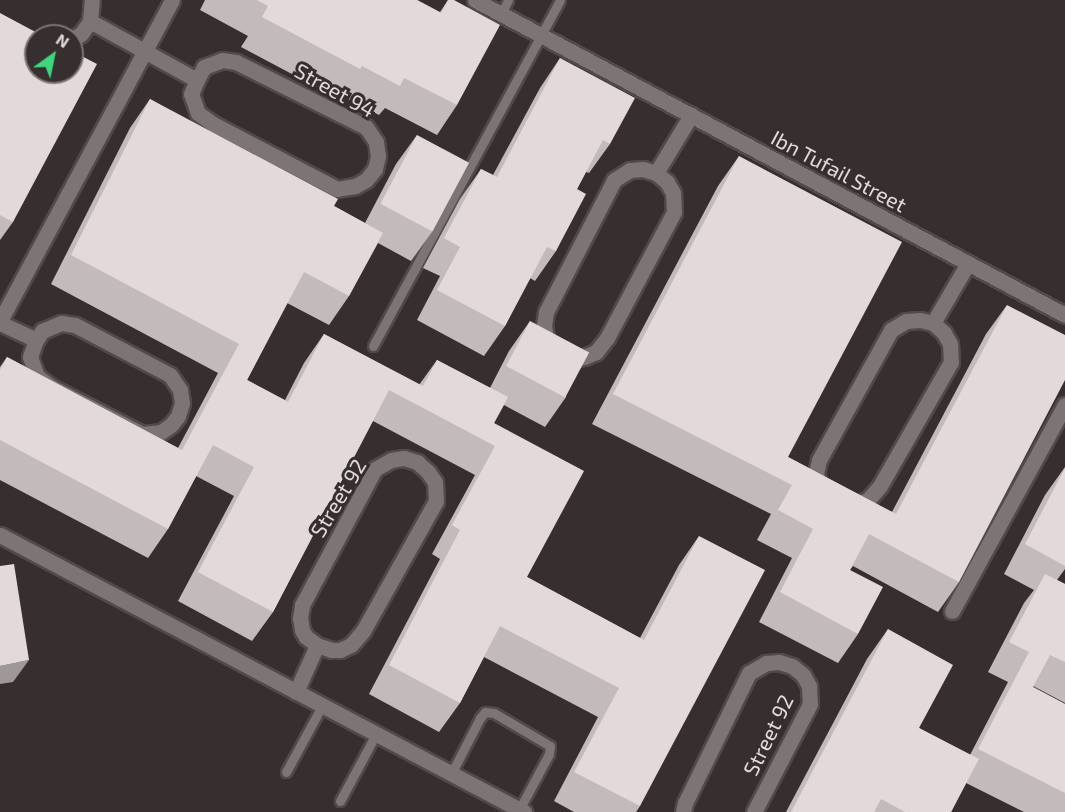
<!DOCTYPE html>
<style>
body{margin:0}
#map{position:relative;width:1065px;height:812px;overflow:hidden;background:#362e2f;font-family:"Exo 2",sans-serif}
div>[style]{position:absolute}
.roads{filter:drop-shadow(2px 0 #504a4a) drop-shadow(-2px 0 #504a4a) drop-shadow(0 2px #504a4a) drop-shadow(0 -2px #504a4a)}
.service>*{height:9px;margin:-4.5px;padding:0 4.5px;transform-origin:4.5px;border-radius:4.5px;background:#7d7575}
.minor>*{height:15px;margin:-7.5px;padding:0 7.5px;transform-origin:7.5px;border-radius:7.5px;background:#7d7575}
.tertiary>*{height:15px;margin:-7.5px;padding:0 7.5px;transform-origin:7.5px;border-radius:7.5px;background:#7d7575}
.wall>*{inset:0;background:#c3bbbb}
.shaded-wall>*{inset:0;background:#9f9899}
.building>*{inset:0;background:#e3d9da;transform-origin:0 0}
span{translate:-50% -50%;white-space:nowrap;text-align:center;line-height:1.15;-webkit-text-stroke:6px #362e2f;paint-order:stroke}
.street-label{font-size:21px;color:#e1dcdc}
.north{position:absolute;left:24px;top:24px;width:60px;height:60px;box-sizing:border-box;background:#362e2f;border:2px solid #7a7474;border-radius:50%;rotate:33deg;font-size:16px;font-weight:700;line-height:24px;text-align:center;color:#e1dcdc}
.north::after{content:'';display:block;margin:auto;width:21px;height:27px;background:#3dd77e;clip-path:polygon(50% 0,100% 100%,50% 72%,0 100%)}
</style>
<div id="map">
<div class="roads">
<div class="service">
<i style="left:501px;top:14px;width:16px;rotate:-63deg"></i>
<i style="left:373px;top:346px;width:393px;rotate:-61.6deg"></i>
<i style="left:286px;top:772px;width:75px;rotate:-61.4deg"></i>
<i style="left:451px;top:774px;width:63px;rotate:-62.6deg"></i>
<i style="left:480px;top:718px;width:8px;rotate:-50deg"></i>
<i style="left:485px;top:712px;width:9px;rotate:6deg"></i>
<i style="left:494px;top:713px;width:65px;rotate:30.5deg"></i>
<i style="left:550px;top:746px;width:8px;rotate:97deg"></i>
<i style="left:549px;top:754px;width:64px;rotate:118.2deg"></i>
<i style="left:340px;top:801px;width:76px;rotate:-61.8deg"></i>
</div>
<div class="minor">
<i style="left:90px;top:21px;width:122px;rotate:28.9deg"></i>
<i style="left:72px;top:39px;width:10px;rotate:-29deg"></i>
<i style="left:81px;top:34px;width:16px;rotate:-55deg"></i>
<i style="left:90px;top:21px;width:21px;rotate:-85deg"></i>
<i style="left:222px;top:60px;width:14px;rotate:8deg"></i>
<i style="left:236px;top:62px;width:145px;rotate:26.6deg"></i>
<i style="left:366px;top:127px;width:18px;rotate:56deg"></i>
<i style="left:376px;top:142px;width:14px;rotate:82deg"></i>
<i style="left:378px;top:156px;width:13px;rotate:103deg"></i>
<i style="left:375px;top:169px;width:14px;rotate:129deg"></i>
<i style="left:366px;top:180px;width:13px;rotate:151deg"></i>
<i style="left:355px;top:186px;width:18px;rotate:171deg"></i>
<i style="left:337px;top:189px;width:140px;rotate:-152.3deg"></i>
<i style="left:213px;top:124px;width:19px;rotate:-144deg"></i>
<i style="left:198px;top:113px;width:20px;rotate:-110deg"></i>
<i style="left:191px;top:94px;width:15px;rotate:-67deg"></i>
<i style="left:197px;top:80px;width:15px;rotate:-62deg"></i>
<i style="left:204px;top:67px;width:19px;rotate:-21deg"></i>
<i style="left:643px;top:169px;width:14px;rotate:17deg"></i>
<i style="left:656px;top:173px;width:14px;rotate:39deg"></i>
<i style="left:667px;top:182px;width:13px;rotate:61deg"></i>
<i style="left:673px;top:193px;width:19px;rotate:87deg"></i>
<i style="left:674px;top:212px;width:143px;rotate:118deg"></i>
<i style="left:607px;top:338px;width:18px;rotate:128deg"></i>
<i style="left:596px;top:352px;width:13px;rotate:157deg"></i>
<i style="left:584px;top:357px;width:7px;rotate:172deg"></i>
<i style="left:577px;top:358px;width:17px;rotate:-159deg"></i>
<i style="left:561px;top:352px;width:13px;rotate:-148deg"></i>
<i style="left:550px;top:345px;width:8px;rotate:-120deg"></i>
<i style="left:546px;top:338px;width:12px;rotate:-99deg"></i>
<i style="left:544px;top:326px;width:14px;rotate:-82deg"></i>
<i style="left:546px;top:312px;width:148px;rotate:-62.7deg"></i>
<i style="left:614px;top:180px;width:19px;rotate:-32deg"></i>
<i style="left:630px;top:170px;width:13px;rotate:-4deg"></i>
<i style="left:656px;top:173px;width:68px;rotate:-58.9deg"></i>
<i style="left:920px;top:320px;width:13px;rotate:13deg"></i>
<i style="left:933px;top:323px;width:15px;rotate:42deg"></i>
<i style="left:944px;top:333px;width:13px;rotate:61deg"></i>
<i style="left:950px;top:344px;width:18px;rotate:87deg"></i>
<i style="left:951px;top:362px;width:143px;rotate:119.8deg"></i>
<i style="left:880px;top:486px;width:18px;rotate:131deg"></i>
<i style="left:868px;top:500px;width:20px;rotate:162deg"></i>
<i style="left:849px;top:506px;width:16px;rotate:-158deg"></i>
<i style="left:834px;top:500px;width:14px;rotate:-144deg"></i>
<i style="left:823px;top:492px;width:8px;rotate:-120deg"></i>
<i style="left:819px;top:485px;width:11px;rotate:-105deg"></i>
<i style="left:816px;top:474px;width:14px;rotate:-78deg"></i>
<i style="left:819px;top:460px;width:149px;rotate:-61deg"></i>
<i style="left:891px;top:330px;width:17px;rotate:-31deg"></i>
<i style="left:906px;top:321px;width:14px;rotate:-4deg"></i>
<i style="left:0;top:321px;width:364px;rotate:-61.8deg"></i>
<i style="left:0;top:323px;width:40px;rotate:25deg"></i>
<i style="left:61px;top:323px;width:14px;rotate:8deg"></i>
<i style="left:75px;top:325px;width:107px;rotate:27.8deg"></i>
<i style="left:170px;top:375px;width:18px;rotate:56deg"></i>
<i style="left:180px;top:390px;width:13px;rotate:81deg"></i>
<i style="left:182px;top:403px;width:14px;rotate:107deg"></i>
<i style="left:178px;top:416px;width:11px;rotate:128deg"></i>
<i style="left:171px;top:425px;width:12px;rotate:145deg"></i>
<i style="left:161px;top:432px;width:19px;rotate:174deg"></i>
<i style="left:142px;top:434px;width:102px;rotate:-152.7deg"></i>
<i style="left:51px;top:387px;width:18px;rotate:-142deg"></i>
<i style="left:37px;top:376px;width:20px;rotate:-110deg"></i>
<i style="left:30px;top:357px;width:18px;rotate:-71deg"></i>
<i style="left:36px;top:340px;width:11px;rotate:-56deg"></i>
<i style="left:42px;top:331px;width:21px;rotate:-23deg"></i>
<i style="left:933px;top:323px;width:69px;rotate:-59.7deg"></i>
<i style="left:404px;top:458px;width:14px;rotate:17deg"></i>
<i style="left:417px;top:462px;width:15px;rotate:42deg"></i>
<i style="left:428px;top:472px;width:12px;rotate:55deg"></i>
<i style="left:435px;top:482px;width:19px;rotate:87deg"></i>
<i style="left:436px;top:501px;width:149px;rotate:119.3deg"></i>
<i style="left:363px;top:631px;width:18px;rotate:131deg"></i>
<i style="left:351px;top:645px;width:12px;rotate:156deg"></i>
<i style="left:340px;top:650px;width:8px;rotate:180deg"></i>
<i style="left:332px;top:650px;width:16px;rotate:-162deg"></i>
<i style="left:317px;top:645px;width:14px;rotate:-144deg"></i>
<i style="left:306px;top:637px;width:8px;rotate:-120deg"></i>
<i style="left:302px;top:630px;width:12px;rotate:-99deg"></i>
<i style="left:300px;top:618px;width:13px;rotate:-81deg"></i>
<i style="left:302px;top:605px;width:154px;rotate:-61.8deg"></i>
<i style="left:375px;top:469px;width:18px;rotate:-29deg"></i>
<i style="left:391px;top:460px;width:13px;rotate:-9deg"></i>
<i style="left:0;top:535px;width:593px;rotate:27.86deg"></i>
<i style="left:952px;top:611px;width:235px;rotate:-61.3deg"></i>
<i style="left:296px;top:692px;width:51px;rotate:-65.9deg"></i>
<i style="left:683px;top:812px;width:9px;rotate:-77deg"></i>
<i style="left:685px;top:803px;width:145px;rotate:-63.8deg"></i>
<i style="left:749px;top:673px;width:20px;rotate:-30deg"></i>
<i style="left:766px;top:663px;width:13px;rotate:-4deg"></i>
<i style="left:779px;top:662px;width:14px;rotate:17deg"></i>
<i style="left:792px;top:666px;width:14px;rotate:39deg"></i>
<i style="left:803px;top:675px;width:13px;rotate:61deg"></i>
<i style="left:809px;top:686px;width:18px;rotate:87deg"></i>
<i style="left:810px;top:704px;width:122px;rotate:117.4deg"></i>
</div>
<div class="tertiary">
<i style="left:475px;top:0;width:669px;rotate:28.1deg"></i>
</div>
</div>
<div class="wall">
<i style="clip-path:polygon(205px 0,417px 0,440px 12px,448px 0,457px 105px,437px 135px,385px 108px,379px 115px,342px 96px,339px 99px,241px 47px,248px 36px,200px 10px)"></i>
<i style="clip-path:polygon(0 13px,13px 222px,0 240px)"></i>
<i style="clip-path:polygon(560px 58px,610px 144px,589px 173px,586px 172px,577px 189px,556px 251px,535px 281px,530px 278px,505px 326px,484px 356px,417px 320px,440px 276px,423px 268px,460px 199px,481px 169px,493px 175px,540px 88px)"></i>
<i style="clip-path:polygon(150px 99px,334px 206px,365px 223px,396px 164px,417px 135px,432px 232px,411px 261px,378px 243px,349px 296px,329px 325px,287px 303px,247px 380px,285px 400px,304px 363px,324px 334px,419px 385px,437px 360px,490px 388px,509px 351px,530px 321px,566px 397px,545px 427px,504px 405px,494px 423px,527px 577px,640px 638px,679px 565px,699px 536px,640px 806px,636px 812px,574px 812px,554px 801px,598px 717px,484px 657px,460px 703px,439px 732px,369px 694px,440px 559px,432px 554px,475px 475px,373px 421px,273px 612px,252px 641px,178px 601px,234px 496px,196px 476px,168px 529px,148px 558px,0 480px,0 367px,7px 357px,178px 448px,218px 373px,51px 284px,130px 128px)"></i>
<i style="clip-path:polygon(739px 156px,788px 457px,892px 512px,986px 334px,1007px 305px,959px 582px,938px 612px,853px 566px,850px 570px,858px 634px,838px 663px,759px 622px,792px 558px,757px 540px,771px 514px,592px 424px,718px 186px)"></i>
<i style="clip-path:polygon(1065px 467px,1065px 569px,1057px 580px,1065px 584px,1065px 703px,1033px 686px,1033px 687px,1065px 704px,1065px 812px,1024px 812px,966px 783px,951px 812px,786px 812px,867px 659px,888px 629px,919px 728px,970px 755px,1008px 682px,988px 672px,1024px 603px,1034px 590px,1004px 574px,1045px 495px)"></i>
</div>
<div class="shaded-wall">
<i style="clip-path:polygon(29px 660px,13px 682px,0 684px,0 666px)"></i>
</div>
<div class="building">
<i style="clip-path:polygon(257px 0,417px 0,441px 13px,448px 0,454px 0,500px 25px,457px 105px,404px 78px,400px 86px,362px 66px,360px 69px,262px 17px,268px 6px)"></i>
<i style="clip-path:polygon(0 13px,43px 36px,36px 36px,36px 72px,72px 72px,72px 51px,97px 64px,13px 222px,0 215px)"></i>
<i style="clip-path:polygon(560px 58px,635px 98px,610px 144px,603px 140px,577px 189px,586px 194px,556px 251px,547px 247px,505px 326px,437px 290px,460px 247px,444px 238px,481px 169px,497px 177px)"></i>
<i style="clip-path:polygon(150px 99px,338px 199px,334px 206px,383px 233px,349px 296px,304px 272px,247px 380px,288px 402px,324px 334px,423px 386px,437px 360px,508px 397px,494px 423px,584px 471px,527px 577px,644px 640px,699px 536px,765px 570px,640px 806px,574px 772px,619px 688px,500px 626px,460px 703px,389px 665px,460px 530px,452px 525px,495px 446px,389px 390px,273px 612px,198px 572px,254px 467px,213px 445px,168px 529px,0 440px,0 370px,7px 357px,182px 450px,239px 344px,71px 255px)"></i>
<i style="left:417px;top:135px;width:59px;height:78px;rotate:28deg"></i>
<i style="clip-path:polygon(739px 156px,902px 242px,788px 457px,896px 514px,1007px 305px,1065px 335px,1065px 380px,959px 582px,869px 534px,850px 570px,883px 587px,858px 634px,780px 592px,813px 529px,778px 510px,792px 485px,613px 394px)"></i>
<i style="left:530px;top:321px;width:67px;height:51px;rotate:28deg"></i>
<i style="clip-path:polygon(1065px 468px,1065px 566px,1025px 544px)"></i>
<i style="clip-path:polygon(14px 564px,29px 660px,0 666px,0 566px)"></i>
<i style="clip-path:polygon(1045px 574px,1065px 584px,1065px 662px,1050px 655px,1033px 687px,1065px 704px,1065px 793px,978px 749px,1029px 652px,1009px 642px)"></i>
<i style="clip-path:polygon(888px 629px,953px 665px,919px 728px,979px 759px,951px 812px,905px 812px,881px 799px,874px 812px,791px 812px)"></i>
</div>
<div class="street-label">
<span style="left:335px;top:90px;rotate:29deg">Street 94</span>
<span style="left:839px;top:171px;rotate:28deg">Ibn Tufail Street</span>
<span style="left:338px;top:498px;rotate:-59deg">Street 92</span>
<span style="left:768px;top:735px;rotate:-64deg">Street 92</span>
</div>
<div class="north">N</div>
</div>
